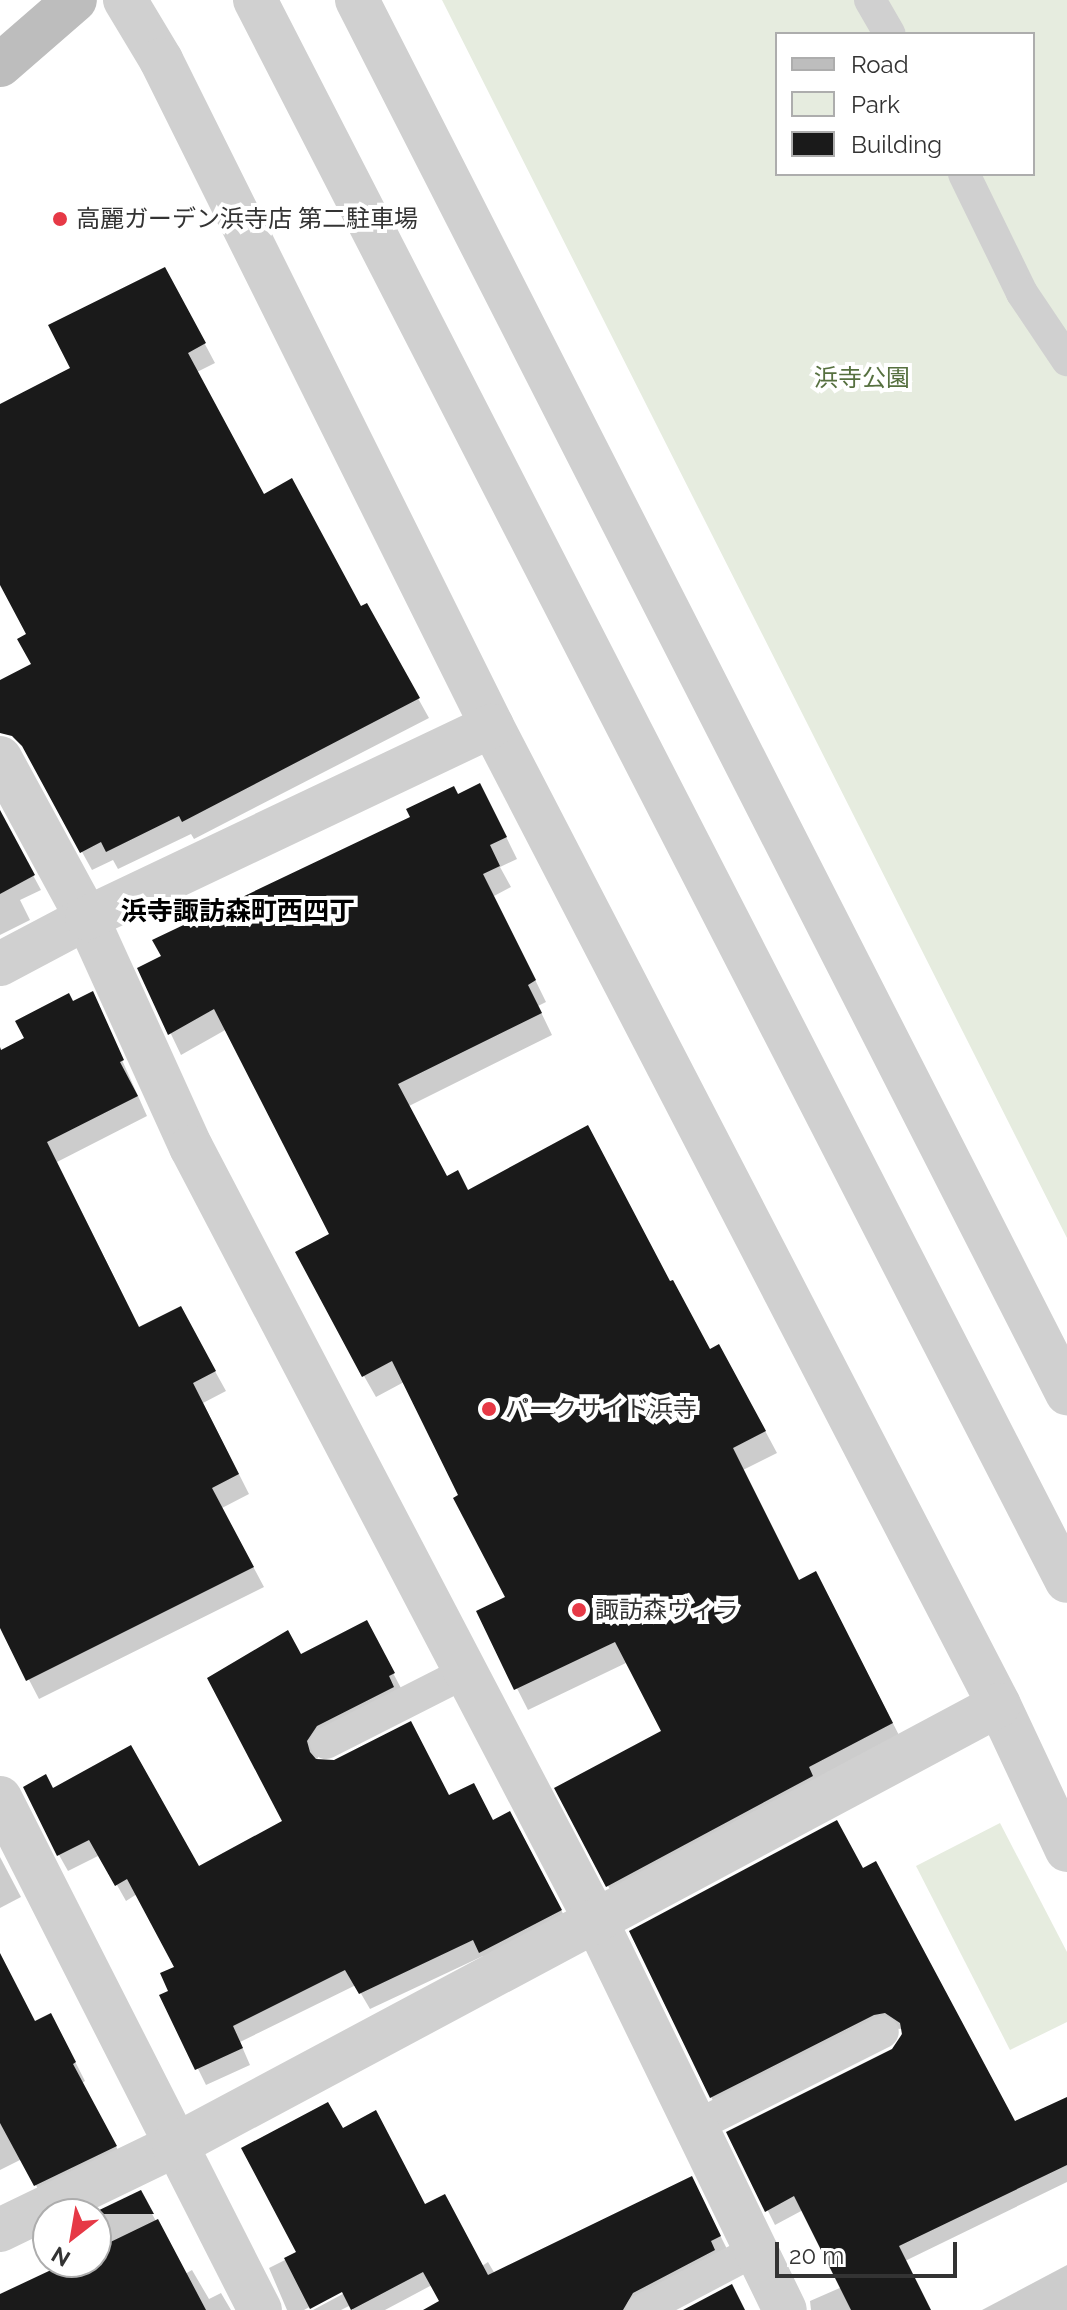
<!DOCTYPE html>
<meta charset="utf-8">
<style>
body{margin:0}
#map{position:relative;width:1067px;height:2310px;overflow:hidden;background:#fff;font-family:Raleway,"Noto Sans JP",sans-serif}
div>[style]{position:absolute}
.green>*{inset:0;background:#e6ecdf}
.shadow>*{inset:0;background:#0003}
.building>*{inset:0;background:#1a1a1a}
.service>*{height:32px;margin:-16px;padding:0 16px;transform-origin:16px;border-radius:16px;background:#d0d0d0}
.minor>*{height:44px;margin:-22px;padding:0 22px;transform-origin:22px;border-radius:22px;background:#d0d0d0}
.tertiary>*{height:44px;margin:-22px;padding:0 22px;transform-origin:22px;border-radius:22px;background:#d0d0d0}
.secondary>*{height:44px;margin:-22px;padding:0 22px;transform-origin:22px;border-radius:22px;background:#bdbdbd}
.dots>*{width:22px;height:22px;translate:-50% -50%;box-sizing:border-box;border:4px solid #fff;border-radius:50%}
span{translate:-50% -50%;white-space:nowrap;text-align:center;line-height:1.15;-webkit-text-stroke:8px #fff;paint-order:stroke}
.poi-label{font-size:24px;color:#333}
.left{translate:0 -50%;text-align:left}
.park-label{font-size:24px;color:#56703f}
.neighbourhood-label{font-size:26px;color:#000;font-weight:700}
.legend{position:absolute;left:775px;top:32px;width:260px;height:144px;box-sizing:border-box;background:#fff;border:2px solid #adadad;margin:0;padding:10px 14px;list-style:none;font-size:24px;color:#333}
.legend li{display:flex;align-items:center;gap:16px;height:40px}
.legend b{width:40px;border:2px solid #adadad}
.north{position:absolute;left:32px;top:2198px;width:80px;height:80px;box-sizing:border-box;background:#fff;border:2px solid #adadad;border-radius:50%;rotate:211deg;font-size:22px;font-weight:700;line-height:32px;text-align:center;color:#333}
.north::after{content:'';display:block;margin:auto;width:28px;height:36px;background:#e63946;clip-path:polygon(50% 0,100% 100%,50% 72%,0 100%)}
.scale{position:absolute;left:775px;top:2242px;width:182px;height:36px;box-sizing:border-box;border:4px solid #333;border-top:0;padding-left:10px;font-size:24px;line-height:28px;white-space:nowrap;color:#333;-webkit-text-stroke:6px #fff;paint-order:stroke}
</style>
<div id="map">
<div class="green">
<i style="clip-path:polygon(evenodd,442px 0,1067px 0,1067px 1238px,442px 0,777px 34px,1033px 34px,1033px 174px,777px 174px,777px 34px)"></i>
<i style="clip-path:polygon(1000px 1823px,1067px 1952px,1067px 2022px,1010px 2050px,916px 1866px)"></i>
</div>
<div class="shadow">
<i style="clip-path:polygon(175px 288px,215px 363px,197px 372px,263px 496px,361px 608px,366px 605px,429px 718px,194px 839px,191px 834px,118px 869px,113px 860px,92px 870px,82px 852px,28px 635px,0 580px,0 406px,73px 368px)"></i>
<i style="clip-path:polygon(458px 796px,491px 806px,517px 859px,500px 867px,511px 887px,494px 896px,546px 1002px,538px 1006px,552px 1035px,409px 1106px,447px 1178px,468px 1192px,670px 1284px,710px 1351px,731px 1367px,777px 1453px,743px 1470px,799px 1582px,827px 1594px,904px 1745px,620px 1906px,608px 1886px,664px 1732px,628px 1662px,528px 1710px,478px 1612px,508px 1598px,404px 1382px,376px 1397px,364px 1376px,332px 1234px,227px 1029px,181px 1055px,140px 969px)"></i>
<i style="clip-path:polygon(0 814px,41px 890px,20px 900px,30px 920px,0 935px)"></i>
<i style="clip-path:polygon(92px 993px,147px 1116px,57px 1162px,140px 1329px,180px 1308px,226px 1391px,203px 1403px,249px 1494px,222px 1508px,264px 1587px,39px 1699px,0 1624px,0 1053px,27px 1039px,72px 1003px)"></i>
<i style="clip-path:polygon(375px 1639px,402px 1690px,326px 1743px,316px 1761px,449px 1797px,493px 1822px,519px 1829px,570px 1927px,490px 1968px,483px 1956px,370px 2009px,356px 1985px,240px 2042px,250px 2065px,206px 2085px,162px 1996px,171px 1992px,177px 1968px,137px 1894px,126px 1901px,100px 1855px,68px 1871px,59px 1855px,53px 1790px,198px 1868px,284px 1822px,301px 1657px)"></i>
<i style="clip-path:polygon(0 1857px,21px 1897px,0 1908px)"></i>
<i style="clip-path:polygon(863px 1870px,1015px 2123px,1067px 2099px,1067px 2182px,905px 2261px,930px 2310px,811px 2310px,810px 2301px,842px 2287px,803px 2210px,775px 2225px,729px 2133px,893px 2051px,901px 2043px,902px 2029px,883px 2028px,719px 2111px,711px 2097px)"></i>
<i style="clip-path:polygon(0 1955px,35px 2023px,61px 2034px,85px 2081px,82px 2083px,126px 2165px,38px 2189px,22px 2159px,0 2170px)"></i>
<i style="clip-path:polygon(342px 2131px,425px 2206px,482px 2266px,488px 2262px,495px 2274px,699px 2193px,728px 2251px,638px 2310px,446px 2310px,432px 2285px,385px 2310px,353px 2310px,351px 2305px,341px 2310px,313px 2310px,352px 2289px,350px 2285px,304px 2310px,287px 2310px,269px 2268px,299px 2253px)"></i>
<i style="clip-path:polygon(140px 2192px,185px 2274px,192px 2270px,209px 2299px,221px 2293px,231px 2310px,0 2310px,0 2297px,73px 2262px,96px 2262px,95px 2214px)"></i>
<i style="clip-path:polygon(1067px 2265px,1067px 2310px,982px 2310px)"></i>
</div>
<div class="building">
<i style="clip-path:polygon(165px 267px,206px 343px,188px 353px,264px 494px,292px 478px,361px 606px,367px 603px,420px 698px,182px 822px,179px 816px,106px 852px,101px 842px,80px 853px,22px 746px,12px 736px,0 733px,0 680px,31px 664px,17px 639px,26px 634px,0 585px,0 404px,70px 368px,48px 325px)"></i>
<i style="clip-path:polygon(480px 783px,507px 837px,490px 845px,500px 866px,483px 874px,536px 980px,528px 985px,542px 1013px,398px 1084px,447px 1176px,458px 1170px,468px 1190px,588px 1125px,670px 1281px,673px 1280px,710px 1349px,719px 1344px,766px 1431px,733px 1448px,799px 1580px,816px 1571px,893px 1723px,809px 1767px,813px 1776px,606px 1887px,554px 1788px,661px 1731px,615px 1642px,514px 1690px,476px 1611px,505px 1597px,453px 1498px,458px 1495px,392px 1361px,362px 1377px,295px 1252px,329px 1234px,214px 1009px,168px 1035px,137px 968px,161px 956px,152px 940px,410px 817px,406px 809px,454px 786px,458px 794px)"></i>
<i style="clip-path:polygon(0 810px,35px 875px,0 894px)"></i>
<i style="clip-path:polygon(93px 991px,124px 1060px,120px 1062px,138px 1096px,47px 1142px,139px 1327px,181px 1306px,216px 1371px,193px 1383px,239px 1474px,212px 1488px,254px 1567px,26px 1681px,0 1628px,0 1047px,1px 1050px,24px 1038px,15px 1021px,69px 993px,73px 1001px)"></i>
<i style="clip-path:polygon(367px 1620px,395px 1673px,389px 1676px,394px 1687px,317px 1726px,307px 1741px,310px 1752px,316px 1759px,334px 1760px,411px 1721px,449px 1795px,474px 1783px,493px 1820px,510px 1811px,562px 1910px,479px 1953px,473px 1940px,359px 1994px,345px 1970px,233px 2026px,243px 2048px,195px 2070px,159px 1995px,168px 1991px,160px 1973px,174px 1967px,127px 1879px,115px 1886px,89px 1840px,57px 1856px,23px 1787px,46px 1774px,53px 1788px,131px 1745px,199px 1866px,282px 1821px,207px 1678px,288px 1630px,301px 1654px)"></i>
<i style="clip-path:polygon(837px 1820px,863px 1868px,876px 1861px,1015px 2121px,1067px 2097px,1067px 2165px,899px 2246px,931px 2310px,851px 2310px,794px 2196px,765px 2212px,726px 2132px,892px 2049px,902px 2034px,900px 2023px,885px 2013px,874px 2015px,710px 2098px,629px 1931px)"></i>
<i style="clip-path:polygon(0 1953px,35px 2021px,51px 2013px,76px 2062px,73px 2064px,117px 2146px,34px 2186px,0 2123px)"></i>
<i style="clip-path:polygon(328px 2102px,343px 2128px,376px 2110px,425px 2204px,445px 2194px,488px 2275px,692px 2176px,721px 2236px,711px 2241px,715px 2250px,633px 2293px,623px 2310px,423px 2310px,439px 2301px,423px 2272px,351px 2310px,342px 2292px,310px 2309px,284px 2258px,296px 2252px,241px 2148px)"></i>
<i style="clip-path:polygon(141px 2190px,154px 2214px,91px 2214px)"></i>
<i style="clip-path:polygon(158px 2219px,206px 2310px,0 2310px,0 2294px,68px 2262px,96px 2262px,96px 2249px)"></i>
<i style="clip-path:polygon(732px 2284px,745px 2310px,683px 2310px)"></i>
</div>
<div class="service">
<i style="left:870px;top:0;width:39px;rotate:60deg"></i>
<i style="left:964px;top:174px;width:132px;rotate:64deg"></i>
<i style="left:1022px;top:293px;width:81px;rotate:56.1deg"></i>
<i style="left:326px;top:1743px;width:157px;rotate:-26.9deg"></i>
<i style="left:696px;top:2126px;width:209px;rotate:-26.7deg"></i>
<i style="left:642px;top:2310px;width:129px;rotate:-27.8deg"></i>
</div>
<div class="minor">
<i style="left:125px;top:0;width:70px;rotate:59deg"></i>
<i style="left:161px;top:60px;width:744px;rotate:63.57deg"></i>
<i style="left:492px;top:726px;width:1102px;rotate:62.62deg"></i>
<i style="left:999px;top:1705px;width:160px;rotate:64.9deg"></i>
<i style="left:0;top:758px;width:182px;rotate:61.5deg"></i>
<i style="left:87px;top:918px;width:252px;rotate:65.6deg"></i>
<i style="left:191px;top:1147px;width:874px;rotate:62.38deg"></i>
<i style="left:596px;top:1921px;width:432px;rotate:64.1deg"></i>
<i style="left:0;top:964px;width:98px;rotate:-27.9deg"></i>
<i style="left:87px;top:918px;width:448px;rotate:-25.4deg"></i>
<i style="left:0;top:1798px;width:574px;rotate:63.08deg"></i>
<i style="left:0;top:2230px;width:193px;rotate:-25.8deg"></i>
<i style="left:174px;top:2146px;width:935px;rotate:-28.13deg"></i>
</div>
<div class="tertiary">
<i style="left:255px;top:0;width:1777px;rotate:62.82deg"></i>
<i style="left:357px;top:0;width:1564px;rotate:62.99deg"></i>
</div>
<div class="secondary">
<i style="left:0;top:65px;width:99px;rotate:-40.9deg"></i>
</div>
<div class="dots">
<i style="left:60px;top:219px;background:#e63946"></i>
<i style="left:489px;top:1409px;background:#e63946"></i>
<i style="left:579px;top:1610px;background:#e63946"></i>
</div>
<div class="poi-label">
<span class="left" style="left:76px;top:219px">高麗ガーデン浜寺店 第二駐車場</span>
<span class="left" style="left:505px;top:1409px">パークサイド浜寺</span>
<span class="left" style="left:595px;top:1610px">諏訪森ヴィラ</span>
</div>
<div class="park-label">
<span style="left:862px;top:378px">浜寺公園</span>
</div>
<div class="neighbourhood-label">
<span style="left:238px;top:912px">浜寺諏訪森町西四丁</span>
</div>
<ul class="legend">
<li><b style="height:10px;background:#bdbdbd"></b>Road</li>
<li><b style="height:22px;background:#e6ecdf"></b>Park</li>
<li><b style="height:22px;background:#1a1a1a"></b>Building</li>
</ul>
<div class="north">N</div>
<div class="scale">20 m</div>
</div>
